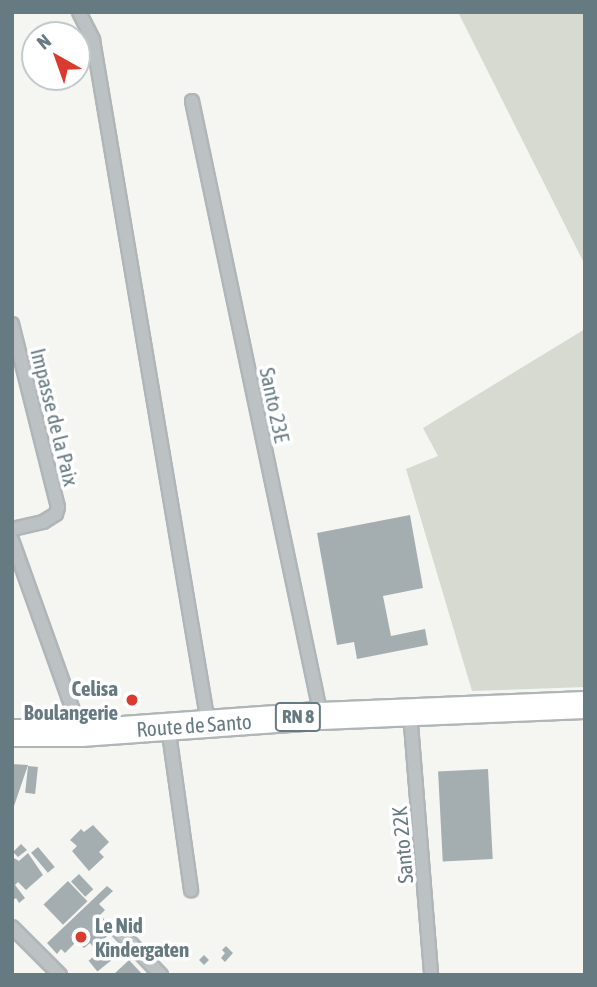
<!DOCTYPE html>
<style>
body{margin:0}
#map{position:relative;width:597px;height:987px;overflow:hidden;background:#f5f5f2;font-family:"Asap Condensed",sans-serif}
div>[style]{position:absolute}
.green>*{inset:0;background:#d6dad1}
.building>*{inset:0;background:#a4aeb1;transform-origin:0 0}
.roads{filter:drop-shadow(2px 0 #b0b6b8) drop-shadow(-2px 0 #b0b6b8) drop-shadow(0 2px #b0b6b8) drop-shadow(0 -2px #b0b6b8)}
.minor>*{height:12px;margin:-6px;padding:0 6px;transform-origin:6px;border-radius:6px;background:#bcc2c4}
.major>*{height:26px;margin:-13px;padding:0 13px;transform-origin:13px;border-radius:13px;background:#fff}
.dots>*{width:19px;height:19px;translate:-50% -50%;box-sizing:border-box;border:4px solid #fff;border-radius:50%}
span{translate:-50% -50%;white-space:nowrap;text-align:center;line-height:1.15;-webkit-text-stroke:7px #fff;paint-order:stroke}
.shield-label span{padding:2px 5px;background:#fff;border:2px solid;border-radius:5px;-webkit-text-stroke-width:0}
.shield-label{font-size:19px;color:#667a81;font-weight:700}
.street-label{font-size:21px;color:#667a81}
.poi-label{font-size:21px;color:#667a81;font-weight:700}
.right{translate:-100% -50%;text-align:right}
.left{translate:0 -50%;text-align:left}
.frame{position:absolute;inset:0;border:14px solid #667a81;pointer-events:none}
.north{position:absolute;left:21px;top:21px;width:70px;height:70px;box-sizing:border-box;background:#fff;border:2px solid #c2cacd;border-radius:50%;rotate:320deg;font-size:19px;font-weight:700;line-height:28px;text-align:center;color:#667a81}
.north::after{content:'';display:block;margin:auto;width:24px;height:32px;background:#d93b2f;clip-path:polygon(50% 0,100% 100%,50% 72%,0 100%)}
</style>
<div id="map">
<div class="green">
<i style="clip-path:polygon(458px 12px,585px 12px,585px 265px)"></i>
<i style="clip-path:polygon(585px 329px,585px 687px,472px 691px,406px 469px,438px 456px,423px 428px)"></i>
</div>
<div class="building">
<i style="clip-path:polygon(410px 515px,423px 588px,383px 596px,391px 636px,425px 629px,428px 645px,357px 659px,354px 642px,337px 645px,317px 533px)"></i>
<i style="clip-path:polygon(12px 764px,28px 765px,13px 809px,12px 809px)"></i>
<i style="left:28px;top:766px;width:10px;height:27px;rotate:6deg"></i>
<i style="left:488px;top:769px;width:90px;height:50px;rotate:87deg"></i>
<i style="clip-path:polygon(93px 825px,109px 842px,99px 852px,104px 857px,89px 871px,72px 851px,77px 846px,70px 840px,81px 829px,84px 832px)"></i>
<i style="clip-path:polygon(21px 844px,27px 850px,18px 857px,13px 852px)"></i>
<i style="left:38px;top:847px;width:26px;height:9px;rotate:50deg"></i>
<i style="clip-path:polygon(28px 853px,43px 875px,26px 890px,18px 882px,15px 885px,25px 898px,19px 903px,16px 898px,12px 901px,12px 857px,19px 861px)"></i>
<i style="left:79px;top:874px;width:21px;height:11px;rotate:47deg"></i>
<i style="left:68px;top:881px;width:28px;height:34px;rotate:46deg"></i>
<i style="clip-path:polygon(107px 886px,113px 891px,99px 904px,105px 910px,100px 915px,114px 930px,94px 948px,90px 943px,84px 948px,77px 941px,65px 953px,61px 949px,57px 954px,47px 943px)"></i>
<i style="left:108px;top:945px;width:14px;height:25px;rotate:51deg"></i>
<i style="clip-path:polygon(226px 946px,233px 953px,225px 962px,221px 958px,225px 953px,222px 950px)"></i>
<i style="left:204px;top:955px;width:7px;height:7px;rotate:45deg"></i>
<i style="clip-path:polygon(129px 960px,143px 975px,113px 975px)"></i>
</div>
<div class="roads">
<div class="minor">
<i style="left:79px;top:12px;width:31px;rotate:63deg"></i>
<i style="left:93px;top:40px;width:693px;rotate:80.44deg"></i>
<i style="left:192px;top:101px;width:628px;rotate:78.15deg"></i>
<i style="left:12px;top:324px;width:189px;rotate:75.9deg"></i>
<i style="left:58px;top:507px;width:7px;rotate:106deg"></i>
<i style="left:56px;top:514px;width:15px;rotate:148deg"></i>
<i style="left:43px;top:522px;width:32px;rotate:167deg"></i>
<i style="left:12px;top:540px;width:205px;rotate:70.3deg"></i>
<i style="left:410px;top:712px;width:264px;rotate:85.4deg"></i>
<i style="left:168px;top:726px;width:166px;rotate:82deg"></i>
<i style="left:12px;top:927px;width:68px;rotate:45deg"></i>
<i style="left:119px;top:931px;width:61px;rotate:46.3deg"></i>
</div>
<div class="major">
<i style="left:12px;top:733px;width:69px"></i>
<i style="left:81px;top:733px;width:241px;rotate:-4.1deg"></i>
<i style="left:321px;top:716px;width:264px;rotate:-2.4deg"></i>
</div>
</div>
<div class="dots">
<i style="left:132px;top:700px;background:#d93b2f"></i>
<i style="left:81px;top:937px;background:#d93b2f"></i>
</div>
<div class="shield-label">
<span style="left:298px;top:717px">RN 8</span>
</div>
<div class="street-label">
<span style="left:275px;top:405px;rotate:78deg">Santo 23E</span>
<span style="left:55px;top:417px;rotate:76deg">Impasse de la Paix</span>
<span style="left:194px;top:725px;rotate:-4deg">Route de Santo</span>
<span style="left:402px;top:845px;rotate:-95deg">Santo 22K</span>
</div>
<div class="poi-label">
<span class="right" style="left:118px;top:700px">Celisa<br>Boulangerie</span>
<span class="left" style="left:95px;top:937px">Le Nid<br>Kindergaten</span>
</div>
<div class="frame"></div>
<div class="north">N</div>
</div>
